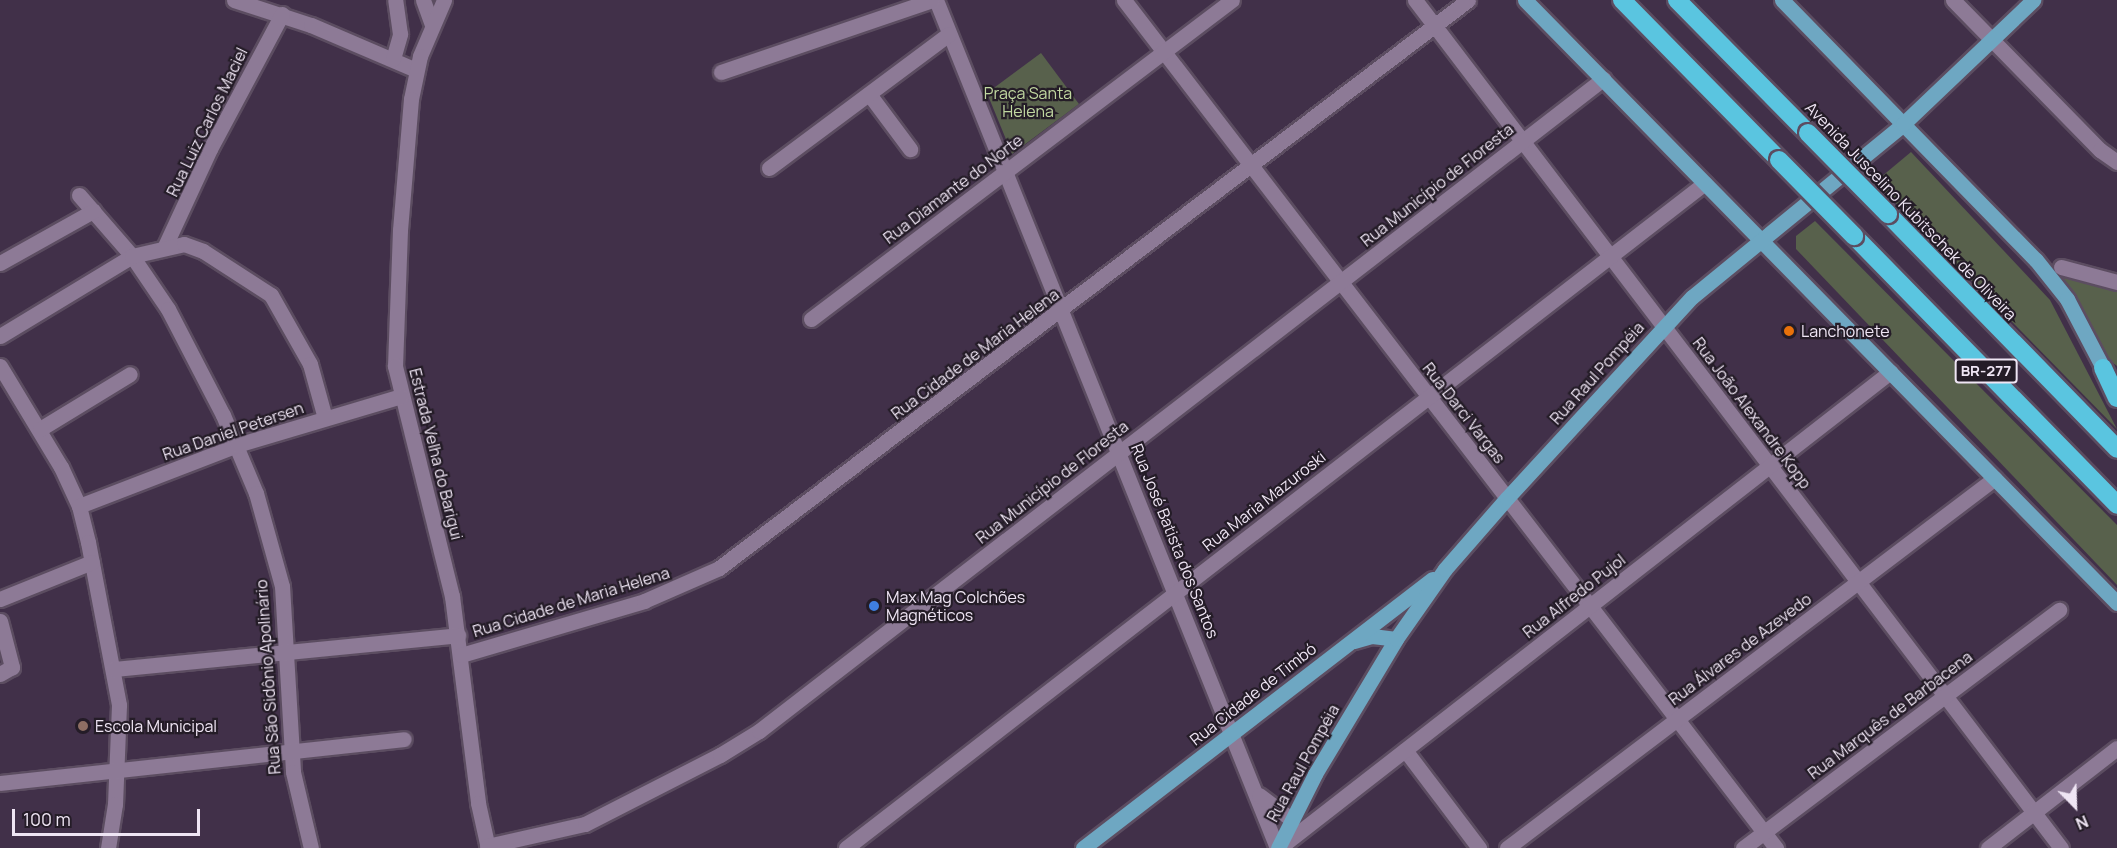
<!DOCTYPE html>
<meta charset="utf-8">
<style>
body{margin:0}
#map{position:relative;width:2117px;height:848px;overflow:hidden;background:#413049;font-family:Manrope,sans-serif}
div>[style]{position:absolute}
.green>*{inset:0;background:#58614c}
.roads{filter:drop-shadow(2px 0 #5c4d61) drop-shadow(-2px 0 #5c4d61) drop-shadow(0 2px #5c4d61) drop-shadow(0 -2px #5c4d61)}
.minor>*{height:15px;margin:-7.5px;padding:0 7.5px;transform-origin:7.5px;border-radius:7.5px;background:#8d7a96}
.major>*{height:15px;margin:-7.5px;padding:0 7.5px;transform-origin:7.5px;border-radius:7.5px;background:#6ea7c2}
.highway>*{height:18px;margin:-9px;padding:0 9px;transform-origin:9px;border-radius:9px;background:#5ac5e0}
.bridges{filter:drop-shadow(2px 0 #5c4d61) drop-shadow(-2px 0 #5c4d61) drop-shadow(0 2px #5c4d61) drop-shadow(0 -2px #5c4d61)}
.highway-bridge>*{height:18px;margin:-9px;padding:0 9px;transform-origin:9px;border-radius:9px;background:#5ac5e0}
.dots>*{width:16px;height:16px;translate:-50% -50%;box-sizing:border-box;border:3px solid #241c27;border-radius:50%}
span{translate:-50% -50%;white-space:nowrap;text-align:center;line-height:1.15;-webkit-text-stroke:4.5px #241c27;paint-order:stroke}
.shield-label span{padding:2px 4px;background:#241c27;border:2px solid;border-radius:4px;-webkit-text-stroke-width:0}
.shield-label{font-size:15px;color:#efe5f4;font-weight:700}
.park-label{font-size:16px;color:#c1d8a1}
.street-label{font-size:16px;color:#efe5f4}
.poi-label{font-size:16px;color:#efe5f4}
.left{translate:0 -50%;text-align:left}
.north{position:absolute;left:2045px;top:776px;width:60px;height:60px;-webkit-text-stroke:4px #241c27;paint-order:stroke;rotate:157deg;font-size:16px;font-weight:700;line-height:24px;text-align:center;color:#efe5f4}
.north::after{content:'';display:block;margin:auto;width:21px;height:27px;background:#efe5f4;clip-path:polygon(50% 0,100% 100%,50% 72%,0 100%)}
.scale{position:absolute;left:12px;top:809px;width:188px;height:27px;box-sizing:border-box;border:3px solid #efe5f4;border-top:0;padding-left:8px;font-size:18px;line-height:21px;white-space:nowrap;color:#efe5f4;-webkit-text-stroke:4px #241c27;paint-order:stroke}
</style>
<div id="map">
<div class="green">
<i style="clip-path:polygon(1041px 53px,1079px 104px,1012px 154px,987px 93px)"></i>
<i style="clip-path:polygon(1911px 152px,2050px 300px,2117px 429px,1875px 182px)"></i>
<i style="clip-path:polygon(1815px 221px,2117px 525px,2117px 585px,1796px 249px,1796px 236px)"></i>
<i style="clip-path:polygon(2061px 277px,2117px 292px,2117px 366px,2104px 356px)"></i>
</div>
<div class="roads">
<div class="minor">
<i style="left:234px;top:0;width:81px;rotate:18deg"></i>
<i style="left:311px;top:25px;width:114px;rotate:23.2deg"></i>
<i style="left:423px;top:0;width:27px;rotate:70deg"></i>
<i style="left:444px;top:0;width:61px;rotate:113.2deg"></i>
<i style="left:420px;top:56px;width:44px;rotate:101.8deg"></i>
<i style="left:411px;top:99px;width:131px;rotate:94.8deg"></i>
<i style="left:400px;top:230px;width:136px;rotate:92.1deg"></i>
<i style="left:395px;top:366px;width:237px;rotate:76.1deg"></i>
<i style="left:452px;top:596px;width:209px;rotate:82.8deg"></i>
<i style="left:478px;top:803px;width:46px;rotate:77.5deg"></i>
<i style="left:936px;top:0;width:914px;rotate:68.09deg"></i>
<i style="left:1124px;top:0;width:1070px;rotate:52.44deg"></i>
<i style="left:1415px;top:0;width:1066px;rotate:52.7deg"></i>
<i style="left:1953px;top:0;width:210px;rotate:45.6deg"></i>
<i style="left:2100px;top:150px;width:21px;rotate:35deg"></i>
<i style="left:393px;top:59px;width:26px;rotate:-74deg"></i>
<i style="left:400px;top:34px;width:34px;rotate:-98deg"></i>
<i style="left:721px;top:72px;width:223px;rotate:-18.8deg"></i>
<i style="left:869px;top:94px;width:69px;rotate:53.3deg"></i>
<i style="left:769px;top:168px;width:224px;rotate:-36.7deg"></i>
<i style="left:79px;top:195px;width:81px;rotate:49deg"></i>
<i style="left:132px;top:256px;width:64px;rotate:55.8deg"></i>
<i style="left:168px;top:309px;width:119px;rotate:62.6deg"></i>
<i style="left:223px;top:415px;width:85px;rotate:67.1deg"></i>
<i style="left:256px;top:493px;width:97px;rotate:74.4deg"></i>
<i style="left:282px;top:586px;width:186px;rotate:86.6deg"></i>
<i style="left:293px;top:772px;width:78px;rotate:76.7deg"></i>
<i style="left:165px;top:246px;width:107px;rotate:-65.1deg"></i>
<i style="left:210px;top:149px;width:153px;rotate:-61.9deg"></i>
<i style="left:0;top:263px;width:107px;rotate:-29.2deg"></i>
<i style="left:2061px;top:267px;width:58px;rotate:15deg"></i>
<i style="left:811px;top:319px;width:528px;rotate:-37.15deg"></i>
<i style="left:0;top:336px;width:154px;rotate:-31.2deg"></i>
<i style="left:132px;top:256px;width:53px;rotate:-13deg"></i>
<i style="left:184px;top:244px;width:20px;rotate:20deg"></i>
<i style="left:203px;top:251px;width:81px;rotate:32.9deg"></i>
<i style="left:271px;top:295px;width:79px;rotate:60.5deg"></i>
<i style="left:310px;top:364px;width:56px;rotate:74.5deg"></i>
<i style="left:0;top:366px;width:118px;rotate:58.9deg"></i>
<i style="left:61px;top:467px;width:43px;rotate:65.2deg"></i>
<i style="left:79px;top:506px;width:37px;rotate:76deg"></i>
<i style="left:88px;top:542px;width:166px;rotate:79.2deg"></i>
<i style="left:119px;top:705px;width:99px;rotate:92.3deg"></i>
<i style="left:115px;top:804px;width:45px;rotate:99deg"></i>
<i style="left:40px;top:429px;width:105px;rotate:-31.4deg"></i>
<i style="left:79px;top:506px;width:169px;rotate:-21.1deg"></i>
<i style="left:237px;top:445px;width:171px;rotate:-16.6deg"></i>
<i style="left:0;top:599px;width:99px;rotate:-21.9deg"></i>
<i style="left:0;top:621px;width:48px;rotate:75.4deg"></i>
<i style="left:12px;top:667px;width:14px;rotate:150deg"></i>
<i style="left:461px;top:655px;width:191px;rotate:-16.4deg"></i>
<i style="left:644px;top:601px;width:82px;rotate:-23.7deg"></i>
<i style="left:719px;top:568px;width:940px;rotate:-37.17deg"></i>
<i style="left:114px;top:669px;width:346px;rotate:-5.6deg"></i>
<i style="left:1405px;top:750px;width:123px;rotate:52.9deg"></i>
<i style="left:0;top:783px;width:406px;rotate:-6.2deg"></i>
<i style="left:1259px;top:795px;width:40px;rotate:37deg"></i>
<i style="left:487px;top:846px;width:100px;rotate:-12.7deg"></i>
<i style="left:585px;top:824px;width:152px;rotate:-27.1deg"></i>
<i style="left:720px;top:755px;width:46px;rotate:-31.6deg"></i>
<i style="left:759px;top:731px;width:1067px;rotate:-37.69deg"></i>
<i style="left:846px;top:848px;width:1086px;rotate:-37.75deg"></i>
<i style="left:1279px;top:848px;width:775px;rotate:-37.92deg"></i>
<i style="left:1507px;top:848px;width:612px;rotate:-37.17deg"></i>
<i style="left:1743px;top:848px;width:396px;rotate:-37deg"></i>
<i style="left:1988px;top:848px;width:163px;rotate:-37.8deg"></i>
</div>
<div class="major">
<i style="left:1525px;top:0;width:845px;rotate:45.53deg"></i>
<i style="left:1782px;top:0;width:363px;rotate:45.7deg"></i>
<i style="left:2036px;top:260px;width:50px;rotate:51.5deg"></i>
<i style="left:2067px;top:299px;width:78px;rotate:62.4deg"></i>
<i style="left:1354px;top:641px;width:19px;rotate:-16deg"></i>
<i style="left:1372px;top:636px;width:24px;rotate:7deg"></i>
<i style="left:1083px;top:848px;width:441px;rotate:-37.6deg"></i>
<i style="left:1278px;top:848px;width:83px;rotate:-63.4deg"></i>
<i style="left:1315px;top:774px;width:157px;rotate:-59deg"></i>
<i style="left:1396px;top:639px;width:85px;rotate:-55deg"></i>
<i style="left:1445px;top:569px;width:94px;rotate:-48.9deg"></i>
<i style="left:1507px;top:498px;width:273px;rotate:-47.4deg"></i>
<i style="left:1692px;top:297px;width:273px;rotate:-39.3deg"></i>
<i style="left:1903px;top:124px;width:180px;rotate:-43.6deg"></i>
</div>
<div class="highway">
<i style="left:1622px;top:0;width:224px;rotate:45.5deg"></i>
<i style="left:1677px;top:0;width:187px;rotate:45.4deg"></i>
<i style="left:1888px;top:214px;width:328px;rotate:45.7deg"></i>
<i style="left:1854px;top:236px;width:376px;rotate:45.6deg"></i>
<i style="left:2103px;top:368px;width:33px;rotate:65deg"></i>
</div>
</div>
<div class="bridges">
<div class="highway-bridge">
<i style="left:1808px;top:133px;width:114px;rotate:45.4deg"></i>
<i style="left:1779px;top:160px;width:107px;rotate:45.4deg"></i>
</div>
</div>
<div class="dots">
<i style="left:1789px;top:331px;background:#e8710a"></i>
<i style="left:874px;top:606px;background:#3f7fe0"></i>
<i style="left:83px;top:726px;background:#8d6e63"></i>
</div>
<div class="shield-label">
<span style="left:1986px;top:371px">BR-277</span>
</div>
<div class="park-label">
<span style="left:1028px;top:102px">Praça Santa<br>Helena</span>
</div>
<div class="street-label">
<span style="left:207px;top:122px;rotate:-64deg">Rua Luiz Carlos Maciel</span>
<span style="left:1437px;top:185px;rotate:-38deg">Rua Município de Floresta</span>
<span style="left:953px;top:189px;rotate:-37deg">Rua Diamante do Norte</span>
<span style="left:1911px;top:211px;rotate:46deg">Avenida Juscelino Kubitschek de Oliveira</span>
<span style="left:975px;top:354px;rotate:-37deg">Rua Cidade de Maria Helena</span>
<span style="left:1597px;top:373px;rotate:-48deg">Rua Raul Pompéia</span>
<span style="left:1464px;top:413px;rotate:52deg">Rua Darci Vargas</span>
<span style="left:1752px;top:413px;rotate:53deg">Rua João Alexandre Kopp</span>
<span style="left:233px;top:431px;rotate:-19deg">Rua Daniel Petersen</span>
<span style="left:436px;top:454px;rotate:76deg">Estrada Velha do Barigui</span>
<span style="left:1052px;top:482px;rotate:-38deg">Rua Município de Floresta</span>
<span style="left:1264px;top:501px;rotate:-38deg">Rua Maria Mazuroski</span>
<span style="left:1175px;top:541px;rotate:68deg">Rua José Batista dos Santos</span>
<span style="left:1574px;top:596px;rotate:-38deg">Rua Alfredo Pujol</span>
<span style="left:571px;top:602px;rotate:-17deg">Rua Cidade de Maria Helena</span>
<span style="left:1740px;top:649px;rotate:-37deg">Rua Álvares de Azevedo</span>
<span style="left:268px;top:677px;rotate:-94deg">Rua São Sidônio Apolinário</span>
<span style="left:1253px;top:694px;rotate:-38deg">Rua Cidade de Timbó</span>
<span style="left:1890px;top:715px;rotate:-37deg">Rua Marquês de Barbacena</span>
<span style="left:1303px;top:763px;rotate:-61deg">Rua Raul Pompéia</span>
</div>
<div class="poi-label">
<span class="left" style="left:1801px;top:331px">Lanchonete</span>
<span class="left" style="left:886px;top:606px">Max Mag Colchões<br>Magnéticos</span>
<span class="left" style="left:95px;top:726px">Escola Municipal</span>
</div>
<div class="north">N</div>
<div class="scale">100 m</div>
</div>
